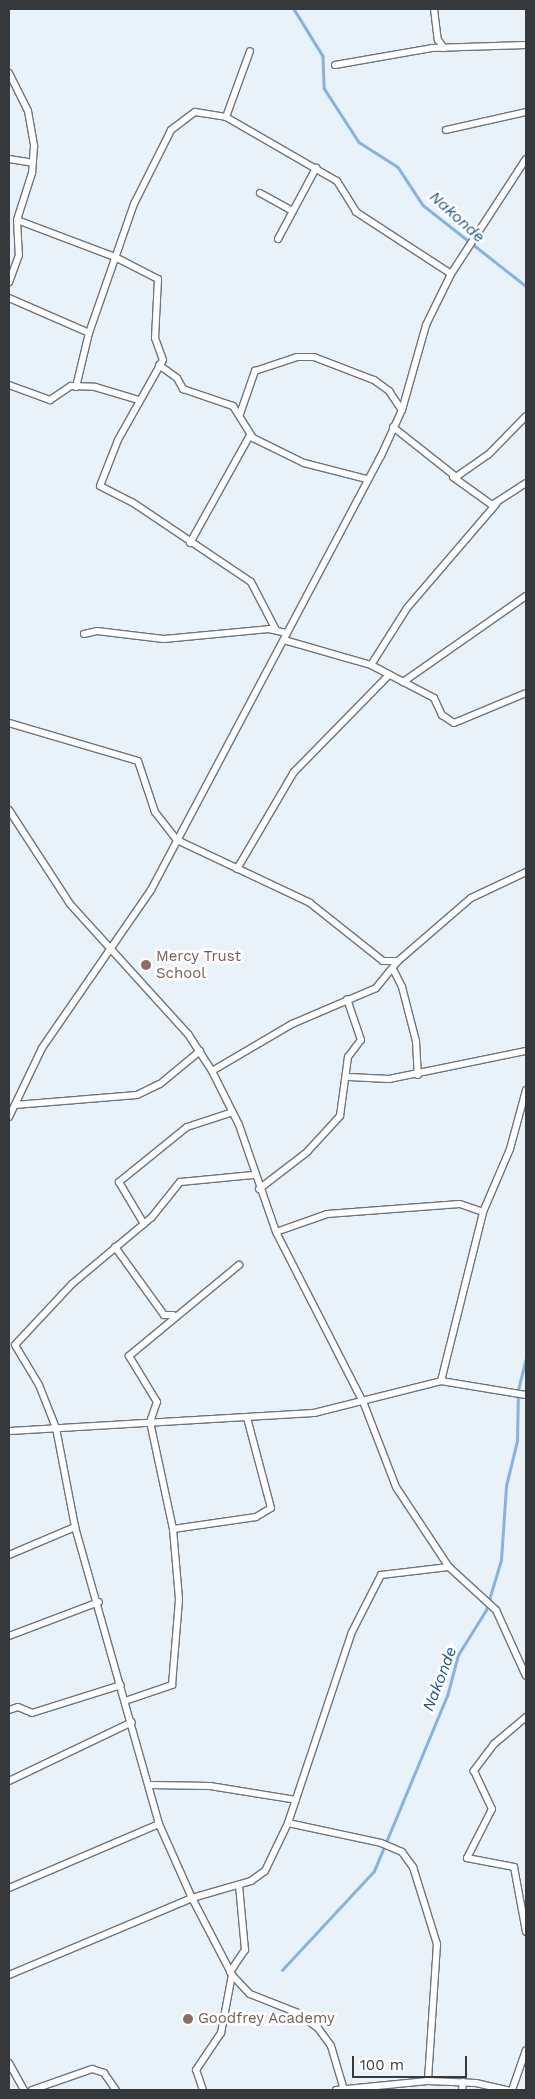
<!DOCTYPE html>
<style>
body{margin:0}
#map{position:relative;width:535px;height:2099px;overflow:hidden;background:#e9f1f9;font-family:"Work Sans",sans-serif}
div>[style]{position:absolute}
.stream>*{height:2.5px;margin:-1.25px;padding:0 1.25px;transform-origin:1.25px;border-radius:1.25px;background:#88b3df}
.roads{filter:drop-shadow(1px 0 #6d757c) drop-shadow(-1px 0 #6d757c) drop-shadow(0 1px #6d757c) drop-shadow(0 -1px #6d757c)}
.street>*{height:6px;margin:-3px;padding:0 3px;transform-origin:3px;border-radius:3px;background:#fff}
.dots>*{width:14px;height:14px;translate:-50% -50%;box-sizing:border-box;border:2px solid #fff;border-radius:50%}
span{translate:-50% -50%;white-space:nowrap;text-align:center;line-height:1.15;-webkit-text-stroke:5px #fff;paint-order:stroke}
.education-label{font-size:15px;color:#785e54}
.left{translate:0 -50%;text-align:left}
.water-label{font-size:16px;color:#19578e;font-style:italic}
.frame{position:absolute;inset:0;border:10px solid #36393c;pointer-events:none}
.scale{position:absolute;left:352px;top:2056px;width:115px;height:22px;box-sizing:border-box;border:2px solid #36393c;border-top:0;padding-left:6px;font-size:15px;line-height:18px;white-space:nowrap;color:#36393c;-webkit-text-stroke:4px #fff;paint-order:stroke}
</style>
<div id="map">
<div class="stream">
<i style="left:294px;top:9px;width:55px;rotate:58.3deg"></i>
<i style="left:323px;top:56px;width:32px;rotate:88deg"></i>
<i style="left:324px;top:88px;width:64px;rotate:57.1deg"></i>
<i style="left:359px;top:142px;width:46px;rotate:32.7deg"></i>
<i style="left:398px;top:167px;width:45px;rotate:56.7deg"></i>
<i style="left:423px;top:205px;width:131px;rotate:38.2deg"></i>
<i style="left:282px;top:1970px;width:135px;rotate:-47.1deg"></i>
<i style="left:374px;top:1871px;width:190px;rotate:-67.4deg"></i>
<i style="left:447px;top:1696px;width:42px;rotate:-75deg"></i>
<i style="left:458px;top:1655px;width:53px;rotate:-58.1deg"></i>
<i style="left:486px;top:1610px;width:52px;rotate:-73.3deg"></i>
<i style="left:501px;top:1560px;width:74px;rotate:-86.1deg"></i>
<i style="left:506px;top:1486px;width:46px;rotate:-76.3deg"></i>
<i style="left:517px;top:1441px;width:51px;rotate:-88.9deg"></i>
<i style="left:518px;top:1390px;width:33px;rotate:-76deg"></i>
</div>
<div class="roads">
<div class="street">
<i style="left:434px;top:9px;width:31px;rotate:83deg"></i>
<i style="left:438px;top:40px;width:10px;rotate:53deg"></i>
<i style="left:335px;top:65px;width:98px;rotate:-9.9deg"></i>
<i style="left:432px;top:48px;width:94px;rotate:-1.8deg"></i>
<i style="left:9px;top:73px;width:42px;rotate:63.4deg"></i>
<i style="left:28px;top:111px;width:36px;rotate:80deg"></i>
<i style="left:34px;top:146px;width:27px;rotate:94deg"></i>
<i style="left:32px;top:173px;width:49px;rotate:107.7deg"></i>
<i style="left:17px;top:220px;width:35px;rotate:87deg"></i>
<i style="left:19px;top:255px;width:29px;rotate:110deg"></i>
<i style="left:226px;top:117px;width:70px;rotate:-70deg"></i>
<i style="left:446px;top:130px;width:82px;rotate:-12.7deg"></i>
<i style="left:9px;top:159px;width:24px;rotate:9deg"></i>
<i style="left:260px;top:193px;width:35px;rotate:29deg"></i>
<i style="left:17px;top:220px;width:105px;rotate:20.7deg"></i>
<i style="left:115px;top:257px;width:48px;rotate:27.1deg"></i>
<i style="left:158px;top:279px;width:59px;rotate:92.9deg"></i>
<i style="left:155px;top:338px;width:23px;rotate:70deg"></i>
<i style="left:163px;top:360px;width:92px;rotate:119.4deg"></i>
<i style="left:118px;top:440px;width:49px;rotate:111.4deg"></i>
<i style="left:100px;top:486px;width:36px;rotate:27deg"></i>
<i style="left:132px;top:502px;width:143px;rotate:33.9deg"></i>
<i style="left:251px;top:582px;width:54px;rotate:62.5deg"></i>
<i style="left:278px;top:239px;width:81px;rotate:-61.8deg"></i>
<i style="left:9px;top:298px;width:87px;rotate:23.6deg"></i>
<i style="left:159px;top:365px;width:22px;rotate:36deg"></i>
<i style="left:177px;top:378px;width:13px;rotate:61deg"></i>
<i style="left:183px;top:389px;width:53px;rotate:18.8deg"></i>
<i style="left:233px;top:406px;width:38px;rotate:58deg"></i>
<i style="left:253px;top:438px;width:57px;rotate:26.1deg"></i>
<i style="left:304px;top:463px;width:65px;rotate:14.3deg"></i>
<i style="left:9px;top:385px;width:44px;rotate:20.1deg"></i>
<i style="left:50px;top:400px;width:25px;rotate:-34deg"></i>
<i style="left:71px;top:386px;width:24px;rotate:2deg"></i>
<i style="left:95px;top:387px;width:46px;rotate:16.5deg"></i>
<i style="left:76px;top:387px;width:56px;rotate:-76.5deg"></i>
<i style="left:89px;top:333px;width:137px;rotate:-70.8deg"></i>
<i style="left:134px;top:204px;width:83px;rotate:-63.4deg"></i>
<i style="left:171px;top:130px;width:30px;rotate:-37deg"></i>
<i style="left:195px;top:112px;width:31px;rotate:9deg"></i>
<i style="left:226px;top:117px;width:128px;rotate:30deg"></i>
<i style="left:337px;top:181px;width:36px;rotate:58deg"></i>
<i style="left:356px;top:212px;width:113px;rotate:33.1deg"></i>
<i style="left:240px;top:414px;width:46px;rotate:-70.8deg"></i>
<i style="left:255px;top:371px;width:44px;rotate:-18.4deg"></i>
<i style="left:297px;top:357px;width:17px"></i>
<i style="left:314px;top:357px;width:64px;rotate:21deg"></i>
<i style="left:374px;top:380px;width:19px;rotate:36deg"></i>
<i style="left:389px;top:391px;width:23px;rotate:56deg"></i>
<i style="left:393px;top:427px;width:80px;rotate:38.4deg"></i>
<i style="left:456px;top:477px;width:39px;rotate:-35deg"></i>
<i style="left:488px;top:455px;width:54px;rotate:-45.7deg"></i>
<i style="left:453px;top:477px;width:48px;rotate:35.7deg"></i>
<i style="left:492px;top:505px;width:40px;rotate:-32.9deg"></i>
<i style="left:190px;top:543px;width:124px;rotate:-60.9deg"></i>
<i style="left:84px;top:634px;width:13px;rotate:-13deg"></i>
<i style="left:97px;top:631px;width:67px;rotate:6.8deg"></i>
<i style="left:164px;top:639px;width:105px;rotate:-5.4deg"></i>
<i style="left:269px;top:629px;width:18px;rotate:13deg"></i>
<i style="left:284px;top:640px;width:91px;rotate:16deg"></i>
<i style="left:371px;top:665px;width:71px;rotate:27.6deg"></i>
<i style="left:434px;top:698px;width:19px;rotate:65deg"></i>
<i style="left:442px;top:715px;width:14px;rotate:34deg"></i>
<i style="left:454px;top:723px;width:78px;rotate:-22.6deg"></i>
<i style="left:371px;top:665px;width:67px;rotate:-57.7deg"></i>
<i style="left:407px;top:608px;width:137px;rotate:-49.4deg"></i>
<i style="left:403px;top:682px;width:150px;rotate:-35deg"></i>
<i style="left:9px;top:723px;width:134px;rotate:16.4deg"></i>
<i style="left:138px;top:761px;width:54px;rotate:71.6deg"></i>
<i style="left:155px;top:812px;width:36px;rotate:52deg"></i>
<i style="left:177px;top:840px;width:147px;rotate:25.3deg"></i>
<i style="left:310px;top:903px;width:93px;rotate:38.5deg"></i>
<i style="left:383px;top:961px;width:15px"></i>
<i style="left:398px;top:961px;width:96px;rotate:-40.8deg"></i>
<i style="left:471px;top:898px;width:61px;rotate:-25.3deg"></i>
<i style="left:9px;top:810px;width:112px;rotate:57deg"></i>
<i style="left:70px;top:904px;width:176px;rotate:47.8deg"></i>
<i style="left:188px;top:1034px;width:44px;rotate:57deg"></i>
<i style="left:212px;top:1071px;width:60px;rotate:63.4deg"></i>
<i style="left:239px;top:1125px;width:113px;rotate:70.9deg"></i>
<i style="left:276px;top:1232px;width:193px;rotate:62.9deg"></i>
<i style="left:364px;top:1404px;width:89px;rotate:68.9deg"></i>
<i style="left:396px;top:1487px;width:96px;rotate:56.5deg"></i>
<i style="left:237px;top:869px;width:113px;rotate:-59.6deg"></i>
<i style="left:294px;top:772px;width:136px;rotate:-45.6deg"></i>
<i style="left:393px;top:969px;width:20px;rotate:63deg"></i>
<i style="left:402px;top:987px;width:56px;rotate:75.5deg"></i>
<i style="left:416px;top:1041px;width:34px;rotate:87deg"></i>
<i style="left:212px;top:1071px;width:93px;rotate:-30.4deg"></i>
<i style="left:292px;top:1024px;width:91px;rotate:-23.2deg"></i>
<i style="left:376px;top:988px;width:35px;rotate:-51deg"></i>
<i style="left:349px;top:1077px;width:40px;rotate:2.9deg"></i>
<i style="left:389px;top:1079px;width:140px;rotate:-11.6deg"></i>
<i style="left:15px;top:1105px;width:122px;rotate:-4.7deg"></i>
<i style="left:137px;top:1095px;width:25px;rotate:-26deg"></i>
<i style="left:160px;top:1084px;width:52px;rotate:-39.5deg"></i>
<i style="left:9px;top:1117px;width:76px;rotate:-64.4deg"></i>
<i style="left:42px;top:1048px;width:192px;rotate:-55.4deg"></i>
<i style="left:151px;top:890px;width:491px;rotate:-62.1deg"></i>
<i style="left:381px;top:456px;width:51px;rotate:-65.5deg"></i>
<i style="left:402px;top:410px;width:88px;rotate:-74.2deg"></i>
<i style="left:426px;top:325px;width:57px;rotate:-63.9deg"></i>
<i style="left:451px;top:274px;width:137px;rotate:-56.9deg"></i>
<i style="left:253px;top:1175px;width:73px;rotate:174.5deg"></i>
<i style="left:180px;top:1182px;width:45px;rotate:128.7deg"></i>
<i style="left:152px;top:1217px;width:104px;rotate:140.1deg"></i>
<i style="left:72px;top:1284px;width:83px;rotate:133.1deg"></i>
<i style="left:15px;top:1345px;width:47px;rotate:59deg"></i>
<i style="left:39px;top:1385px;width:46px;rotate:68.4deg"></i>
<i style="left:56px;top:1428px;width:101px;rotate:79.1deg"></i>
<i style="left:75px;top:1527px;width:309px;rotate:74.2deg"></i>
<i style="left:159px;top:1824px;width:81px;rotate:66deg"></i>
<i style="left:192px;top:1898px;width:87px;rotate:62.5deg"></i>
<i style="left:232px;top:1975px;width:26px;rotate:47deg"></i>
<i style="left:250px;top:1994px;width:52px;rotate:21.6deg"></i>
<i style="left:298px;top:2013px;width:25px;rotate:37deg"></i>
<i style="left:318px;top:2028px;width:22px;rotate:54deg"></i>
<i style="left:331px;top:2046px;width:46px;rotate:73.5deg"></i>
<i style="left:259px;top:1189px;width:61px;rotate:-37.6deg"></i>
<i style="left:307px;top:1152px;width:49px;rotate:-47.5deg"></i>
<i style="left:340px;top:1116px;width:60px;rotate:-82.3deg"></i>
<i style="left:348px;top:1057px;width:21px;rotate:-53deg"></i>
<i style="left:361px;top:1040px;width:43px;rotate:-108.9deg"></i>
<i style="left:144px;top:1224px;width:49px;rotate:-120.8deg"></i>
<i style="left:119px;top:1182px;width:87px;rotate:-39deg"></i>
<i style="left:187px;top:1127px;width:48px;rotate:-18.1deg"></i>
<i style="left:276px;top:1232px;width:54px;rotate:-19.4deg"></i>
<i style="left:327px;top:1214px;width:133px;rotate:-4.3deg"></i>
<i style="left:460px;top:1204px;width:24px;rotate:19deg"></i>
<i style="left:115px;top:1247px;width:84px;rotate:54.2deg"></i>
<i style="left:164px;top:1315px;width:9px"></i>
<i style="left:441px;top:1381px;width:174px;rotate:-76deg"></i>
<i style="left:483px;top:1212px;width:69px;rotate:-66.8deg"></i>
<i style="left:510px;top:1149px;width:61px;rotate:-74.8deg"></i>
<i style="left:9px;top:1431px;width:306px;rotate:-3.4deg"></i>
<i style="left:314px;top:1413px;width:131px;rotate:-14.1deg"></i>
<i style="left:441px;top:1381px;width:86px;rotate:9.4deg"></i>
<i style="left:173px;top:1529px;width:84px;rotate:-8.2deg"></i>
<i style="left:256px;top:1517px;width:17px;rotate:-31deg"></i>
<i style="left:271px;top:1508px;width:93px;rotate:-104.9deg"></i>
<i style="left:9px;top:1555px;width:72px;rotate:-23deg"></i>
<i style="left:9px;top:1636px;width:96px;rotate:-20.7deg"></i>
<i style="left:125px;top:1701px;width:50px;rotate:-18.8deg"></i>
<i style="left:172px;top:1685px;width:86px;rotate:-85.3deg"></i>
<i style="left:179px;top:1599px;width:70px;rotate:-94.9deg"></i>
<i style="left:173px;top:1529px;width:109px;rotate:-102.1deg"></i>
<i style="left:150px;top:1422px;width:21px;rotate:-71deg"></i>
<i style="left:157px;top:1402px;width:54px;rotate:-121.3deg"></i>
<i style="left:129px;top:1356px;width:143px;rotate:-39.6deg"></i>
<i style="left:9px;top:1710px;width:9px;rotate:-18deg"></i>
<i style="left:18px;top:1707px;width:15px;rotate:23deg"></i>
<i style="left:32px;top:1713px;width:93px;rotate:-17.5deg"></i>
<i style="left:526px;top:1717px;width:42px;rotate:139.8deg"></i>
<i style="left:494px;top:1744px;width:34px;rotate:127deg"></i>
<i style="left:474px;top:1771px;width:42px;rotate:64.7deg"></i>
<i style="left:492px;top:1809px;width:55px;rotate:117deg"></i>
<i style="left:467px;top:1858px;width:48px;rotate:10.8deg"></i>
<i style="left:514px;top:1867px;width:66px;rotate:79.5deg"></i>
<i style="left:9px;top:1781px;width:136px;rotate:-25.6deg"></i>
<i style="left:150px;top:1785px;width:60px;rotate:1deg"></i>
<i style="left:210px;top:1786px;width:87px;rotate:9.2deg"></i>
<i style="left:288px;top:1823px;width:95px;rotate:12.1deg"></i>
<i style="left:381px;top:1843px;width:23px;rotate:23deg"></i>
<i style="left:402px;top:1852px;width:19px;rotate:54deg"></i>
<i style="left:413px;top:1867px;width:81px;rotate:72.7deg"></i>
<i style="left:437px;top:1944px;width:137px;rotate:93.8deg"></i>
<i style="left:9px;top:1888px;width:163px;rotate:-23.1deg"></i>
<i style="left:230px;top:1972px;width:27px;rotate:-56deg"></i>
<i style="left:245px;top:1950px;width:65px;rotate:-95.3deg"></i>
<i style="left:9px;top:1975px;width:199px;rotate:-22.8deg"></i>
<i style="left:192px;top:1898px;width:61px;rotate:-16.1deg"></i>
<i style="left:251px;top:1881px;width:17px;rotate:-36deg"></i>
<i style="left:265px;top:1871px;width:53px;rotate:-64.4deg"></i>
<i style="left:288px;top:1823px;width:201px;rotate:-71.5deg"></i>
<i style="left:352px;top:1632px;width:64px;rotate:-63deg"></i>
<i style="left:381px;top:1575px;width:68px;rotate:-6.7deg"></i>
<i style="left:449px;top:1567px;width:64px;rotate:42.5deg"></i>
<i style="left:496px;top:1610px;width:72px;rotate:65.6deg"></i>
<i style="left:9px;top:2063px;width:31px;rotate:61deg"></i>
<i style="left:32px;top:2090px;width:64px;rotate:-19.3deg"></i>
<i style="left:92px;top:2069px;width:13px;rotate:18deg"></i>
<i style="left:104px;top:2073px;width:21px;rotate:55deg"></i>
<i style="left:203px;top:2090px;width:21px;rotate:-109deg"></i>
<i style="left:196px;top:2070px;width:45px;rotate:-56deg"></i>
<i style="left:221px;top:2033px;width:59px;rotate:-79.3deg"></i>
<i style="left:336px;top:2090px;width:92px;rotate:-5.6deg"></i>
<i style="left:428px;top:2081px;width:48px;rotate:2.4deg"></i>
<i style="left:476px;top:2083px;width:32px;rotate:13deg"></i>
<i style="left:462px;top:2090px;width:8px;rotate:-83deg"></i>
<i style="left:512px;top:2090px;width:42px;rotate:-70.7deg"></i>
</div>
</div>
<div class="dots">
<i style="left:146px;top:965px;background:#8d6e63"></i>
<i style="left:188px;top:2019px;background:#8d6e63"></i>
</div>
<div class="education-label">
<span class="left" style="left:156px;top:965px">Mercy Trust<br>School</span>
<span class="left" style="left:198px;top:2019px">Goodfrey Academy</span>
</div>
<div class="water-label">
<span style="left:457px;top:217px;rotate:42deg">Nakonde</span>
<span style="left:440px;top:1679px;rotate:-69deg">Nakonde</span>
</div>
<div class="frame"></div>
<div class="scale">100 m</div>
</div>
